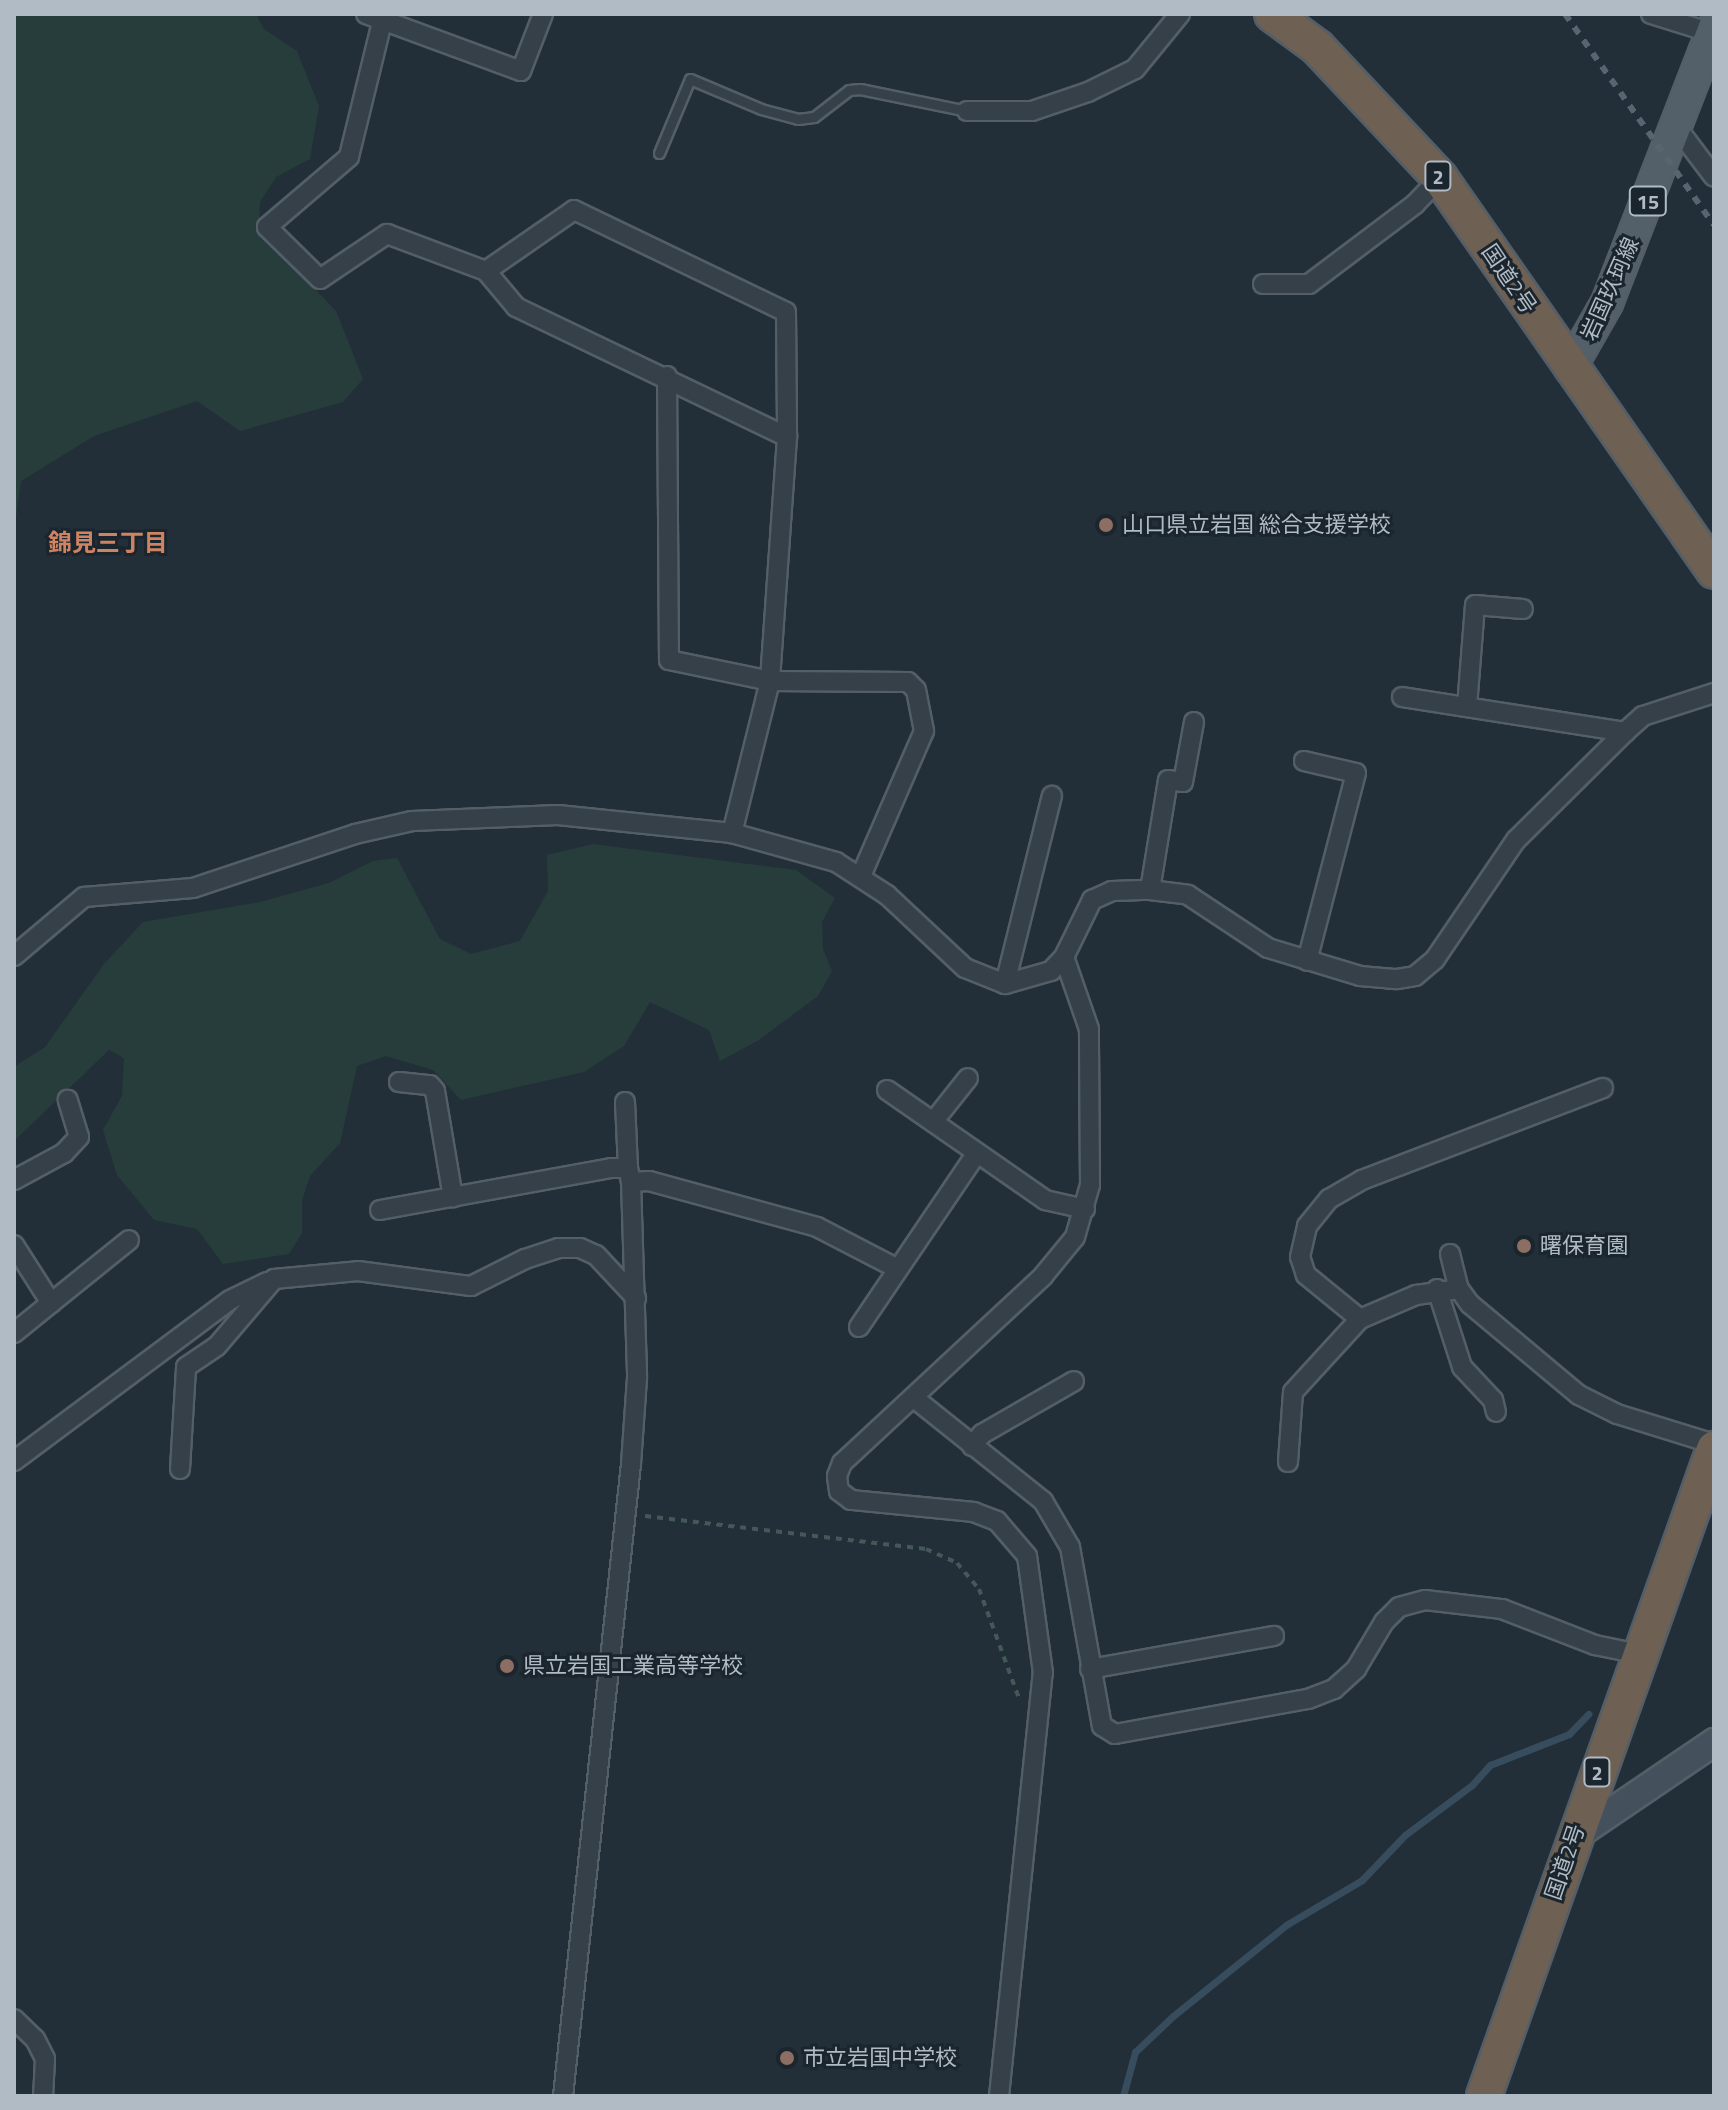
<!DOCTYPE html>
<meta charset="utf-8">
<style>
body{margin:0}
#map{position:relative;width:1728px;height:2110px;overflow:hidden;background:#232f38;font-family:"Titillium Web","Noto Sans JP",sans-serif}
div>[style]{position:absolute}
.green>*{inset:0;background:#273d3b}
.stream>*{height:7px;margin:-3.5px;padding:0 3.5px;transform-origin:3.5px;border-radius:3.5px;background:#374d5e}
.path>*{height:4px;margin-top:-2px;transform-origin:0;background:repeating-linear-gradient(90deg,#445858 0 6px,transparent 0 12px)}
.roads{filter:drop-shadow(2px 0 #545e67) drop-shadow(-2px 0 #545e67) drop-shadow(0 2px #545e67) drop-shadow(0 -2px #545e67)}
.lane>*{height:9px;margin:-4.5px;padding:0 4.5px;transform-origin:4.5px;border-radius:4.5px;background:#364049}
.street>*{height:18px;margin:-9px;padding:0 9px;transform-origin:9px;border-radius:9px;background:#364049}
.secondary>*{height:26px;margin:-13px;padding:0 13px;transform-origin:13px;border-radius:13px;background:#44505c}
.primary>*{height:30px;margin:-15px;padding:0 15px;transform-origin:15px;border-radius:15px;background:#546069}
.highway>*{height:34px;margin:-17px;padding:0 17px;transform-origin:17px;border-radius:17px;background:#6e6053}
.rail>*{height:6px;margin-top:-3px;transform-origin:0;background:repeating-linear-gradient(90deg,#586570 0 8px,transparent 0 16px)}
.dots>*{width:22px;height:22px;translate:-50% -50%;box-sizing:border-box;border:4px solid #1b252d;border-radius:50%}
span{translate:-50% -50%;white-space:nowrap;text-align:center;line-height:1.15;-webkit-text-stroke:6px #1b252d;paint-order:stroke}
.shield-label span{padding:2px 6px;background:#1b252d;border:2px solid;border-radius:6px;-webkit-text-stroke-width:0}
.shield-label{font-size:20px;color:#b1bbc5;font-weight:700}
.street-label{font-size:22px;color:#b1bbc5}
.poi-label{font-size:22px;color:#b1bbc5}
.left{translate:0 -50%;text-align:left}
.neighbourhood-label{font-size:24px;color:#ce8363;font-weight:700}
.frame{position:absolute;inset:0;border:16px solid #b1bbc5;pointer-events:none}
</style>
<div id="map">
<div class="green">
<i style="clip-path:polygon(14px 14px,256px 14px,264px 29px,297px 51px,319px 106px,310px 159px,276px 177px,260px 202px,259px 231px,336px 311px,363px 379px,343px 402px,240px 431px,197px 401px,94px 436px,21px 481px,14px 532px)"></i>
<i style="clip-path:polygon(593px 844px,796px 870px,835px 898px,822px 922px,823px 949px,832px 971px,818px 996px,759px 1040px,720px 1061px,709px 1030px,650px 1002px,624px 1046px,584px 1072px,461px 1100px,433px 1070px,386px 1056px,357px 1066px,340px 1143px,310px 1176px,302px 1201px,302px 1233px,289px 1254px,223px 1264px,197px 1229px,154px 1220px,117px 1175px,103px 1130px,122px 1096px,124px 1058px,109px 1050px,14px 1141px,14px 1067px,45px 1047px,104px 964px,143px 922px,260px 902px,329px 883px,373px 861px,397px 858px,440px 939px,471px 954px,520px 941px,548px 891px,547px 855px)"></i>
</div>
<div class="stream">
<i style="left:1123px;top:2096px;width:46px;rotate:-74.7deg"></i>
<i style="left:1135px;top:2052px;width:52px;rotate:-43.5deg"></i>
<i style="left:1173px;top:2016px;width:145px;rotate:-38.8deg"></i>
<i style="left:1286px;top:1925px;width:88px;rotate:-30.6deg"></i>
<i style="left:1362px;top:1880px;width:62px;rotate:-46.3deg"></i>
<i style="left:1405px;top:1835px;width:84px;rotate:-36.7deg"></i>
<i style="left:1472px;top:1785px;width:27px;rotate:-48deg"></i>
<i style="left:1490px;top:1765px;width:85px;rotate:-21.4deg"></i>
<i style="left:1569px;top:1734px;width:28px;rotate:-46deg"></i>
</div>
<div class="path">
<i style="left:645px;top:1516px;width:283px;rotate:6.7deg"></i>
<i style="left:926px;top:1549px;width:34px;rotate:24deg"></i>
<i style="left:957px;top:1563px;width:34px;rotate:50deg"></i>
<i style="left:979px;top:1589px;width:119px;rotate:69.9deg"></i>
</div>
<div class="roads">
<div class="lane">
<i style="left:659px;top:153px;width:80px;rotate:-67.3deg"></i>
<i style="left:690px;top:79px;width:77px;rotate:22.9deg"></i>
<i style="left:761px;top:109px;width:38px;rotate:15deg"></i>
<i style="left:798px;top:119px;width:16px;rotate:-7deg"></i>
<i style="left:814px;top:117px;width:44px;rotate:-37.6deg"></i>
<i style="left:849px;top:90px;width:11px;rotate:-5deg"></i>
<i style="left:860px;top:89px;width:109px;rotate:11.6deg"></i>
</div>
<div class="street">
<i style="left:366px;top:14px;width:165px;rotate:20.2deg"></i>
<i style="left:521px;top:71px;width:61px;rotate:-68.9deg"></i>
<i style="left:384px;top:14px;width:147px;rotate:103.8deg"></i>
<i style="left:349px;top:157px;width:108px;rotate:139.5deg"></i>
<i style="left:267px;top:227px;width:74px;rotate:44.5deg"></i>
<i style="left:320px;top:279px;width:81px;rotate:-33.9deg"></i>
<i style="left:387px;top:234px;width:106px;rotate:20.5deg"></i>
<i style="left:486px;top:271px;width:47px;rotate:50.2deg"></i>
<i style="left:516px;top:307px;width:301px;rotate:25.6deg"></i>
<i style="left:1651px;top:14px;width:64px;rotate:17.3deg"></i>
<i style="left:967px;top:111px;width:65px"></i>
<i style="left:1032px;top:111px;width:59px;rotate:-18.7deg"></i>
<i style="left:1088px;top:92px;width:52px;rotate:-26.1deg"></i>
<i style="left:1135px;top:69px;width:71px;rotate:-50.7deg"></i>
<i style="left:1677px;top:128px;width:61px;rotate:52.9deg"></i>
<i style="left:486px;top:271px;width:107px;rotate:-34.7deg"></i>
<i style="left:574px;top:210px;width:235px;rotate:25.7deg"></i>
<i style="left:786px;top:312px;width:125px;rotate:89.5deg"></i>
<i style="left:787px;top:437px;width:245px;rotate:94deg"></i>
<i style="left:770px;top:681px;width:157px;rotate:104deg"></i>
<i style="left:1263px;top:284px;width:46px"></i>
<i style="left:1309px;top:284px;width:133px;rotate:-37deg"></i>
<i style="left:1415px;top:204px;width:36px;rotate:-46deg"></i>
<i style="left:667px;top:376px;width:284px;rotate:89.6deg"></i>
<i style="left:669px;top:660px;width:103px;rotate:11.7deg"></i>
<i style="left:770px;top:681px;width:138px;rotate:0.4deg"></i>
<i style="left:908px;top:682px;width:11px;rotate:45deg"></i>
<i style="left:916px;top:690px;width:42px;rotate:79deg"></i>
<i style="left:924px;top:731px;width:158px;rotate:113.5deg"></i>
<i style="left:1402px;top:697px;width:226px;rotate:8.9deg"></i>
<i style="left:1467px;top:707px;width:102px;rotate:-85.5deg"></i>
<i style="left:1475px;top:605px;width:48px;rotate:4.8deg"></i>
<i style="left:1304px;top:761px;width:53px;rotate:13deg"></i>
<i style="left:1356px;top:773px;width:194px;rotate:104.6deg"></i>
<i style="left:1150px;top:890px;width:111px;rotate:-80.7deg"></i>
<i style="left:1168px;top:780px;width:15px;rotate:8deg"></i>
<i style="left:1183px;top:782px;width:61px;rotate:-79.6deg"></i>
<i style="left:14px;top:956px;width:92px;rotate:-40.1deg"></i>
<i style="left:84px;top:897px;width:109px;rotate:-4.7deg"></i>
<i style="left:193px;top:888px;width:171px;rotate:-18.4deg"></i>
<i style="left:355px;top:834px;width:58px;rotate:-12.8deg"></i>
<i style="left:412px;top:821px;width:146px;rotate:-2.4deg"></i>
<i style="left:558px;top:815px;width:175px;rotate:5.9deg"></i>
<i style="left:732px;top:833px;width:108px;rotate:15.6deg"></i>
<i style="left:836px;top:862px;width:61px;rotate:32.9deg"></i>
<i style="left:887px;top:895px;width:107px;rotate:43.1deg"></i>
<i style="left:965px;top:968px;width:43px;rotate:21.8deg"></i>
<i style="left:1005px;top:984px;width:48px;rotate:-15.8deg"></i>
<i style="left:1051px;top:971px;width:19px;rotate:-47deg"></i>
<i style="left:1064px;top:957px;width:64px;rotate:-63.8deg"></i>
<i style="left:1092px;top:900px;width:22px;rotate:-24deg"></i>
<i style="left:1112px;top:891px;width:38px;rotate:-2deg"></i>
<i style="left:1150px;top:890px;width:38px;rotate:7deg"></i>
<i style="left:1188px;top:895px;width:96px;rotate:33.5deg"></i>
<i style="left:1268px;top:948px;width:96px;rotate:16.9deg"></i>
<i style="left:1360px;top:976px;width:37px;rotate:5deg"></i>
<i style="left:1397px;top:979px;width:18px;rotate:-9deg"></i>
<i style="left:1415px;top:976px;width:26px;rotate:-40deg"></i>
<i style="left:1435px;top:959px;width:144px;rotate:-55.8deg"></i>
<i style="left:1516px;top:840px;width:153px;rotate:-44.7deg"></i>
<i style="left:1625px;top:732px;width:24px;rotate:-42deg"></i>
<i style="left:1643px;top:716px;width:75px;rotate:-17.9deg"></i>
<i style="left:1005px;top:984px;width:194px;rotate:-76deg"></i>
<i style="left:399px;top:1082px;width:31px;rotate:6deg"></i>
<i style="left:430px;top:1085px;width:8px;rotate:50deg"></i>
<i style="left:435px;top:1091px;width:108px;rotate:80.4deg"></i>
<i style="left:887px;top:1090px;width:193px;rotate:34.8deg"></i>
<i style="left:1045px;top:1200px;width:41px;rotate:12.7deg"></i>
<i style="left:625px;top:1102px;width:66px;rotate:87.4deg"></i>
<i style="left:933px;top:1122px;width:56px;rotate:-51.5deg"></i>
<i style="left:14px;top:1180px;width:57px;rotate:-28.4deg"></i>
<i style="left:64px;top:1153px;width:22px;rotate:-47deg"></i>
<i style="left:79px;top:1137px;width:39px;rotate:-107deg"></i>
<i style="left:631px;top:1182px;width:18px;rotate:-3deg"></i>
<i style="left:649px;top:1181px;width:174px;rotate:15.3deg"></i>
<i style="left:817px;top:1227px;width:91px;rotate:27.4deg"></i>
<i style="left:380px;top:1210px;width:235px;rotate:-10.3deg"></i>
<i style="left:611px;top:1168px;width:17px"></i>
<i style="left:628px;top:1168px;width:14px;rotate:78deg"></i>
<i style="left:631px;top:1182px;width:196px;rotate:88.2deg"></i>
<i style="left:637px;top:1378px;width:86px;rotate:94deg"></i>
<i style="left:631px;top:1464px;width:636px;rotate:96.14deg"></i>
<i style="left:14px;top:1245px;width:69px;rotate:57.5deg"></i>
<i style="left:51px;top:1303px;width:100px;rotate:-38.9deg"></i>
<i style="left:1450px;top:1254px;width:36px;rotate:76deg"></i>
<i style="left:1459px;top:1289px;width:19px;rotate:54deg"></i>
<i style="left:1470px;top:1304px;width:142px;rotate:39.9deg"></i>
<i style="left:1579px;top:1395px;width:42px;rotate:26.6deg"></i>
<i style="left:1617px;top:1414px;width:102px;rotate:17.2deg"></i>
<i style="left:1437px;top:1289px;width:82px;rotate:72.2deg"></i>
<i style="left:1462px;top:1367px;width:45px;rotate:46.8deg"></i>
<i style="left:1493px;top:1400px;width:12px;rotate:76deg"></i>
<i style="left:1360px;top:1319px;width:70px;rotate:-140.8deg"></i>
<i style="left:1306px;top:1275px;width:19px;rotate:-108deg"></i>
<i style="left:1300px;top:1257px;width:32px;rotate:-77deg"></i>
<i style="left:1307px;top:1226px;width:35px;rotate:-51deg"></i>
<i style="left:1329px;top:1199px;width:38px;rotate:-30deg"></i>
<i style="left:1362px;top:1180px;width:258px;rotate:-20.9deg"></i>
<i style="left:859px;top:1327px;width:210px;rotate:-55.9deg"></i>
<i style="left:14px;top:1333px;width:48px;rotate:-39deg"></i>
<i style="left:914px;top:1398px;width:165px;rotate:38.6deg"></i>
<i style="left:1043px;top:1501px;width:53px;rotate:59.6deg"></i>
<i style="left:1070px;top:1547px;width:182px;rotate:79.9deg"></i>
<i style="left:1102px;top:1726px;width:15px;rotate:32deg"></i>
<i style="left:1115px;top:1734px;width:196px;rotate:-10.3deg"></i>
<i style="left:1308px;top:1699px;width:28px;rotate:-21deg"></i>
<i style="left:1334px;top:1689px;width:30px;rotate:-42deg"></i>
<i style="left:1356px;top:1669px;width:55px;rotate:-59.2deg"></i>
<i style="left:1384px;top:1622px;width:21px;rotate:-45deg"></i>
<i style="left:1399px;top:1607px;width:27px;rotate:-15deg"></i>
<i style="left:1425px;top:1600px;width:78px;rotate:6.7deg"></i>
<i style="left:1502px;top:1609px;width:100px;rotate:21.2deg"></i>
<i style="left:1595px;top:1645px;width:45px;rotate:11.6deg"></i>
<i style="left:972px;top:1446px;width:16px;rotate:-50deg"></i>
<i style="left:982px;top:1434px;width:106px;rotate:-29.9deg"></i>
<i style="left:14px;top:1461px;width:269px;rotate:-36.7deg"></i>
<i style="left:230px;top:1300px;width:41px;rotate:-25.9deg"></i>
<i style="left:1288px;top:1462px;width:70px;rotate:-85.9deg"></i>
<i style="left:1293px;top:1392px;width:99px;rotate:-47.5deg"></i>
<i style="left:1360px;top:1319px;width:61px;rotate:-23.2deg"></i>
<i style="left:1416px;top:1295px;width:43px;rotate:-7.9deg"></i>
<i style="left:180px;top:1469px;width:102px;rotate:-86.6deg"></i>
<i style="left:186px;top:1367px;width:37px;rotate:-34deg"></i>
<i style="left:217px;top:1346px;width:88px;rotate:-49.6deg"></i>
<i style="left:274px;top:1279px;width:84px;rotate:-5.4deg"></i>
<i style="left:358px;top:1271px;width:114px;rotate:7.6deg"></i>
<i style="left:471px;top:1286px;width:60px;rotate:-26.6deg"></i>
<i style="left:525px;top:1259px;width:35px;rotate:-18deg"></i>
<i style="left:558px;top:1248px;width:22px"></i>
<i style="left:580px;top:1248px;width:17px;rotate:24deg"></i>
<i style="left:596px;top:1255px;width:59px;rotate:47.1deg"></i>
<i style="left:1090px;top:1669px;width:187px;rotate:-10.2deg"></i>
<i style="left:14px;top:2019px;width:29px;rotate:44deg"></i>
<i style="left:35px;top:2039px;width:22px;rotate:63deg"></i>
<i style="left:45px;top:2059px;width:37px;rotate:93deg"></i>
<i style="left:999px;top:2096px;width:425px;rotate:-84.1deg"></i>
<i style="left:1043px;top:1673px;width:118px;rotate:-97.8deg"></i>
<i style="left:1027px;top:1556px;width:46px;rotate:-130.6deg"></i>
<i style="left:997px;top:1521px;width:25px;rotate:-159deg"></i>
<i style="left:974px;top:1512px;width:124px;rotate:-174.4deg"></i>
<i style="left:851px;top:1500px;width:15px;rotate:-143deg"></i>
<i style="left:839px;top:1491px;width:15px;rotate:-98deg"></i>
<i style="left:837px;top:1476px;width:14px;rotate:-69deg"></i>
<i style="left:842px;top:1463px;width:275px;rotate:-42.9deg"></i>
<i style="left:1043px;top:1276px;width:50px;rotate:-50.6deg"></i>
<i style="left:1075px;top:1237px;width:54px;rotate:-73.9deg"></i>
<i style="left:1090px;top:1185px;width:156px;rotate:-90.4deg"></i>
<i style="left:1089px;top:1029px;width:76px;rotate:-109.1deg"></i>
</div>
<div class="secondary">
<i style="left:1573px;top:1838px;width:171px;rotate:-34.2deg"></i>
</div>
<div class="primary">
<i style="left:1570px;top:368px;width:75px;rotate:-60.4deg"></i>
<i style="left:1607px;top:303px;width:296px;rotate:-68.8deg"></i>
</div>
<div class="highway">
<i style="left:1272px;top:14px;width:56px;rotate:36.3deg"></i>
<i style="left:1317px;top:47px;width:180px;rotate:46.8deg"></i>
<i style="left:1440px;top:178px;width:479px;rotate:55.1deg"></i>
<i style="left:1484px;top:2096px;width:687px;rotate:-70.43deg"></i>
</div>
</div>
<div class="rail">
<i style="left:1565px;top:14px;width:258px;rotate:54.8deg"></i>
</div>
<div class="dots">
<i style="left:1106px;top:525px;background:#8d6e63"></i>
<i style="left:1524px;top:1246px;background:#8d6e63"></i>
<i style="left:507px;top:1666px;background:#8d6e63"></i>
<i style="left:787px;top:2058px;background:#8d6e63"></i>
</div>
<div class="shield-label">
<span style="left:1438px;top:176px">2</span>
<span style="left:1648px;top:201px">15</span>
<span style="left:1597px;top:1772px">2</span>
</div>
<div class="street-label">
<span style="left:1509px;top:279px;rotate:56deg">国道2号</span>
<span style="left:1610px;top:289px;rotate:-66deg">岩国玖珂線</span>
<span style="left:1565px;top:1862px;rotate:-71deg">国道2号</span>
</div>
<div class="poi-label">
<span class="left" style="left:1122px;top:525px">山口県立岩国 総合支援学校</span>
<span class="left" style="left:1540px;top:1246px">曙保育園</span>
<span class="left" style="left:523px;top:1666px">県立岩国工業高等学校</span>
<span class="left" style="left:803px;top:2058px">市立岩国中学校</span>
</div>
<div class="neighbourhood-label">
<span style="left:108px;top:543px">錦見三丁目</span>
</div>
<div class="frame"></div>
</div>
